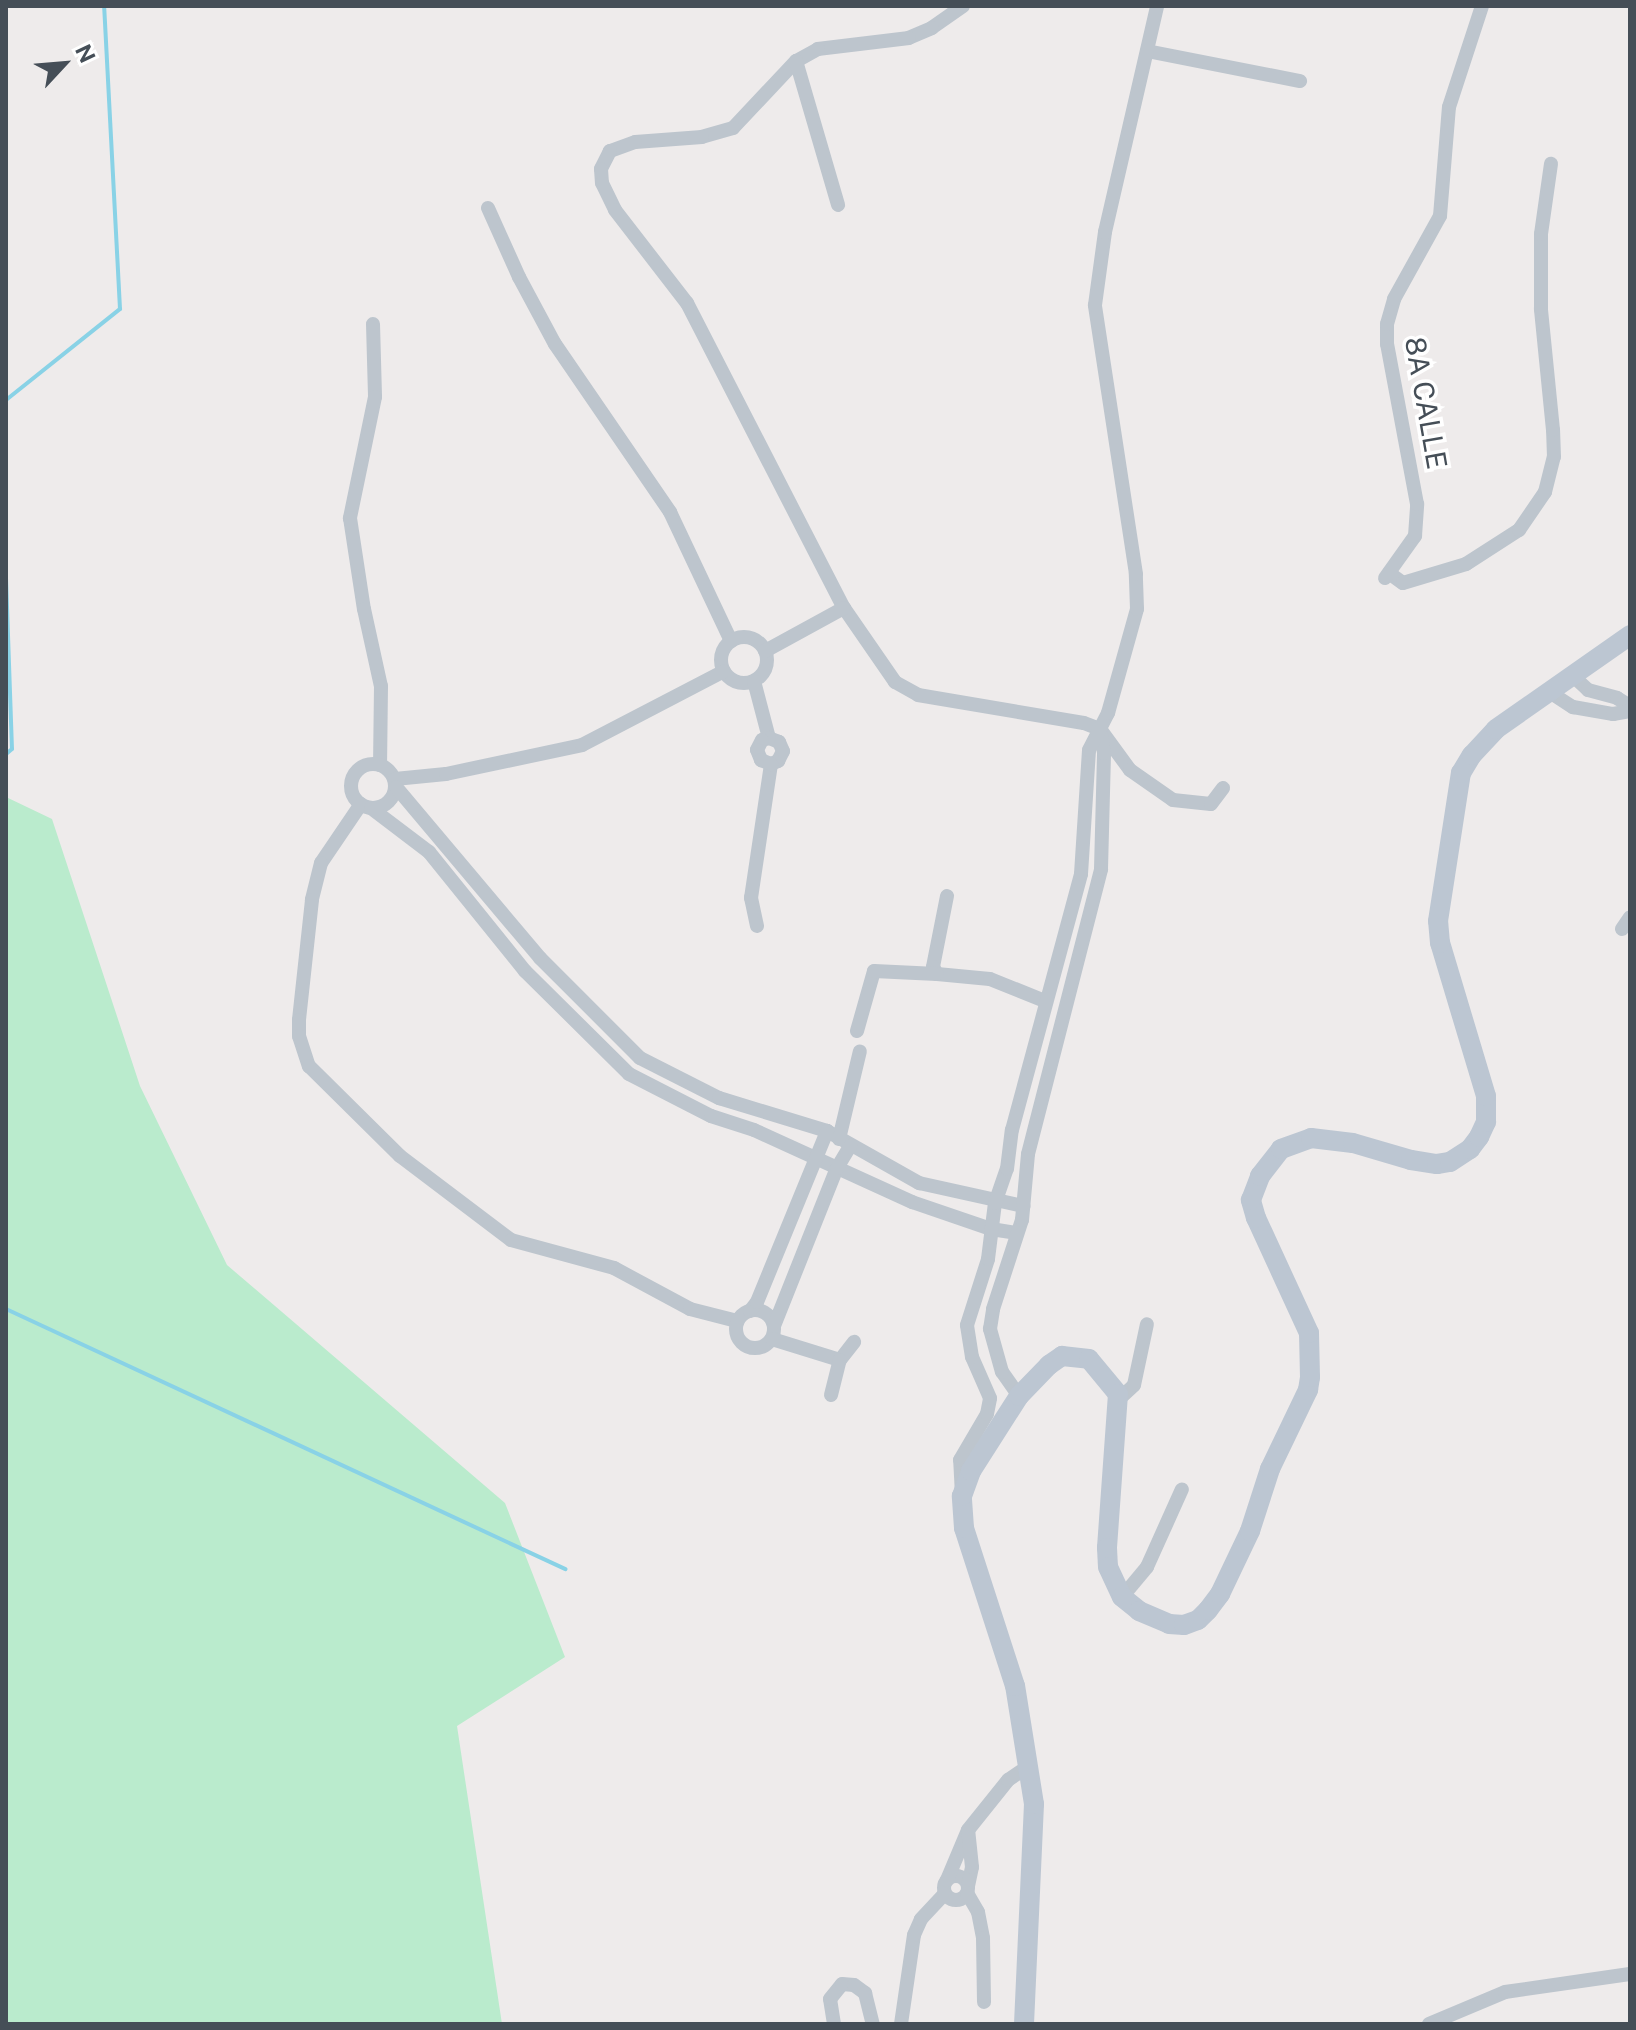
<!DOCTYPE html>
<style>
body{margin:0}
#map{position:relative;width:1636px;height:2030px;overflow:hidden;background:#eeebeb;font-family:"Public Sans",sans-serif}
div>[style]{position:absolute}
.green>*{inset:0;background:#baebcd}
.stream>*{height:4px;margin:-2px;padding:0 2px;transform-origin:2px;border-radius:2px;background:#89d2e6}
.minor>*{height:14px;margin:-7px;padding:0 7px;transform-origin:7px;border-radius:7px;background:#bdc5cd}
.minor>.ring{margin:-7px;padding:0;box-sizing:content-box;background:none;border:14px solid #bdc5cd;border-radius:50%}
.secondary>*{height:20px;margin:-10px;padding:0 10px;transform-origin:10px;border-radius:10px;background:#bcc6d2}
span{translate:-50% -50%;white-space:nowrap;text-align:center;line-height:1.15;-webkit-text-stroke:7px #fff;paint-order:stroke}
.street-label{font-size:28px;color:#454e57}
.frame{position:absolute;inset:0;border:8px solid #454e57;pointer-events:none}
.north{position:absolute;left:24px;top:24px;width:80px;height:80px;-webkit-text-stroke:6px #fff;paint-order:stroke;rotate:64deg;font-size:22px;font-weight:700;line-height:32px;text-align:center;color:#454e57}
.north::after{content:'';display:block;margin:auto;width:28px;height:36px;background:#454e57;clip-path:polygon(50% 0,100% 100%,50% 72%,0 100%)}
</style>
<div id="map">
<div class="green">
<i style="clip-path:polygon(6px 797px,52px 819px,140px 1086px,227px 1265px,505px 1503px,565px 1657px,457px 1726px,502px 2024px,6px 2024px)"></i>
</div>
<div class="stream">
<i style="left:6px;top:400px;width:146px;rotate:-38.6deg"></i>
<i style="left:120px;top:309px;width:303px;rotate:-93deg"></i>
<i style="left:6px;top:578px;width:171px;rotate:88deg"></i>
<i style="left:12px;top:749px;width:8px;rotate:140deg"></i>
<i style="left:6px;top:1309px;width:617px;rotate:24.94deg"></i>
</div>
<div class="minor">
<i style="left:963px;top:6px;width:38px;rotate:145deg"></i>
<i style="left:932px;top:28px;width:25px;rotate:157deg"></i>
<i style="left:909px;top:38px;width:92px;rotate:173.1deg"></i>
<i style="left:818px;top:49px;width:25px;rotate:151deg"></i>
<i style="left:796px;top:61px;width:92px;rotate:133.2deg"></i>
<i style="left:733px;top:128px;width:32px;rotate:164deg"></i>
<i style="left:702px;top:137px;width:67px;rotate:175.7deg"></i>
<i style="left:635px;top:142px;width:27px;rotate:160deg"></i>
<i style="left:610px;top:151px;width:20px;rotate:117deg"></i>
<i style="left:601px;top:169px;width:14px;rotate:86deg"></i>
<i style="left:602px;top:183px;width:30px;rotate:64deg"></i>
<i style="left:615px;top:210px;width:118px;rotate:52.3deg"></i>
<i style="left:687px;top:303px;width:343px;rotate:62.8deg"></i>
<i style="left:844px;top:608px;width:90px;rotate:55.4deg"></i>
<i style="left:895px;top:682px;width:26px;rotate:29deg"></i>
<i style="left:918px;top:695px;width:168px;rotate:9.6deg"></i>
<i style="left:1084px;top:723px;width:17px;rotate:21deg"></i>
<i style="left:1100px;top:729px;width:51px;rotate:53.8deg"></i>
<i style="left:1130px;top:770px;width:52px;rotate:34.9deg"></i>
<i style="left:1173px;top:800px;width:38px;rotate:6deg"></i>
<i style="left:1211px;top:804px;width:20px;rotate:-53deg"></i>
<i style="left:1147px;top:51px;width:156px;rotate:11.1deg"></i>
<i style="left:796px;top:61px;width:150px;rotate:73.7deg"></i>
<i style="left:488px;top:208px;width:76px;rotate:65.8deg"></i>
<i style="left:519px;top:277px;width:76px;rotate:61.8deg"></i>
<i style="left:555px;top:344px;width:204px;rotate:55.6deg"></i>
<i style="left:670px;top:512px;width:143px;rotate:64.7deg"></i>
<i style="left:373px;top:324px;width:73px;rotate:88.4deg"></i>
<i style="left:375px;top:397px;width:124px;rotate:101.7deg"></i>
<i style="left:350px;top:518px;width:92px;rotate:81.3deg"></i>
<i style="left:364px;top:609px;width:79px;rotate:77.6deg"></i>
<i style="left:381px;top:686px;width:79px;rotate:90.7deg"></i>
<i style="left:1389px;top:573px;width:17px;rotate:36deg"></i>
<i style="left:1403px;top:583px;width:66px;rotate:-16.8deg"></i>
<i style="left:1466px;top:564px;width:63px;rotate:-32.7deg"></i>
<i style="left:1519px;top:530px;width:46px;rotate:-55.6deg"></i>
<i style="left:1545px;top:492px;width:36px;rotate:-76deg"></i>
<i style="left:1554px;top:457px;width:27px;rotate:-92deg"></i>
<i style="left:1553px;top:430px;width:122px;rotate:-95.7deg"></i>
<i style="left:1541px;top:309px;width:75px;rotate:-90deg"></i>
<i style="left:1541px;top:234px;width:71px;rotate:-81.9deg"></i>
<i style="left:1385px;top:578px;width:52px;rotate:-54.5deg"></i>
<i style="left:1415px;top:536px;width:32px;rotate:-86deg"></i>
<i style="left:1417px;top:504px;width:163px;rotate:-100.6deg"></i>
<i style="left:1387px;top:344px;width:20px;rotate:-90deg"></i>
<i style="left:1387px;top:324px;width:26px;rotate:-74deg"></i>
<i style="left:1394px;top:299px;width:95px;rotate:-61deg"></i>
<i style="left:1440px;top:216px;width:109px;rotate:-85.3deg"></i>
<i style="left:1449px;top:107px;width:106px;rotate:-71.9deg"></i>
<i class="ring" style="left:721px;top:637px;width:32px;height:32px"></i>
<i style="left:765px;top:651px;width:90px;rotate:-28.6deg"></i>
<i style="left:1572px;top:675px;width:22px;rotate:43deg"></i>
<i style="left:1588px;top:690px;width:30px;rotate:15deg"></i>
<i style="left:1617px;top:698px;width:15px;rotate:32deg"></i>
<i style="left:754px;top:681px;width:59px;rotate:75.3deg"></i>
<i style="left:1548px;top:691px;width:30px;rotate:33deg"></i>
<i style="left:1573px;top:707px;width:41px;rotate:9.9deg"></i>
<i style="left:1613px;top:714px;width:17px;rotate:-10deg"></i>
<i class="ring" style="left:351px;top:764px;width:30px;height:30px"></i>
<i style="left:395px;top:779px;width:51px;rotate:-5.6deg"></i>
<i style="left:446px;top:774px;width:139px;rotate:-12deg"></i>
<i style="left:582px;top:745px;width:160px;rotate:-27.5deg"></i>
<i style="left:396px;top:787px;width:224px;rotate:49.9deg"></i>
<i style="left:540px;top:958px;width:141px;rotate:45deg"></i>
<i style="left:640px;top:1058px;width:89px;rotate:26.9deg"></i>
<i style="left:719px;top:1098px;width:113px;rotate:17deg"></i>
<i style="left:827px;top:1131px;width:106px;rotate:29.5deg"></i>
<i style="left:919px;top:1183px;width:107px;rotate:12.5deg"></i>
<i style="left:361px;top:804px;width:71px;rotate:124.1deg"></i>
<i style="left:321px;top:863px;width:38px;rotate:104deg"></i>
<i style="left:312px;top:900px;width:121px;rotate:96.2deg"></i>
<i style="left:299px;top:1020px;width:16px;rotate:90deg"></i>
<i style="left:299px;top:1036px;width:32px;rotate:72deg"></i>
<i style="left:309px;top:1066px;width:128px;rotate:44.7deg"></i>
<i style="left:400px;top:1156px;width:139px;rotate:37.1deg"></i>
<i style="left:511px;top:1240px;width:107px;rotate:15.2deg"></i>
<i style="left:614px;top:1268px;width:86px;rotate:28.3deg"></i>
<i style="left:690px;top:1309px;width:49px;rotate:14.3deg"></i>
<i style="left:371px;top:808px;width:73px;rotate:37.2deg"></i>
<i style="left:429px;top:852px;width:153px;rotate:51.1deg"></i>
<i style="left:525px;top:971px;width:146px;rotate:44.7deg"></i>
<i style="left:629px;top:1074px;width:92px;rotate:27.1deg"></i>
<i style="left:711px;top:1116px;width:45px;rotate:18deg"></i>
<i style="left:754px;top:1130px;width:174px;rotate:24.5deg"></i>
<i style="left:912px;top:1202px;width:83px;rotate:18.9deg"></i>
<i style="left:991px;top:1229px;width:25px;rotate:9deg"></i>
<i style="left:947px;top:896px;width:72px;rotate:101.2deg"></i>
<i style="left:933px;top:967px;width:8px;rotate:60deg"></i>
<i style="left:937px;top:974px;width:53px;rotate:5.4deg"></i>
<i style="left:990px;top:979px;width:59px;rotate:21.8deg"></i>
<i style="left:757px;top:926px;width:29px;rotate:-102deg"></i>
<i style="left:751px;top:898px;width:135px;rotate:-81.5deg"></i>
<i style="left:771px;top:764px;width:8px;rotate:-23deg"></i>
<i style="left:778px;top:761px;width:11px;rotate:-63deg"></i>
<i style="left:783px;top:751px;width:10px;rotate:-114deg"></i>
<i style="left:779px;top:742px;width:11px;rotate:-158deg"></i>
<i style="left:769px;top:738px;width:7px;rotate:164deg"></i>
<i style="left:762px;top:740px;width:11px;rotate:117deg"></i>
<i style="left:757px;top:750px;width:11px;rotate:68deg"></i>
<i style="left:761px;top:760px;width:11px;rotate:22deg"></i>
<i style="left:1622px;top:929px;width:14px;rotate:-56deg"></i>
<i style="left:857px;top:1031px;width:62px;rotate:-74.2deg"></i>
<i style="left:874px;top:971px;width:63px;rotate:2.7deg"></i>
<i style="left:839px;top:1139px;width:90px;rotate:-76.6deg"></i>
<i class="ring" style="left:736px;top:1310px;width:24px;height:24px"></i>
<i style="left:750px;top:1311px;width:11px;rotate:-52deg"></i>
<i style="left:757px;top:1302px;width:185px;rotate:-67.7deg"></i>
<i style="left:774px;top:1326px;width:170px;rotate:-68.3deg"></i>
<i style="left:837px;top:1168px;width:26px;rotate:-59deg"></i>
<i style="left:772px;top:1339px;width:71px;rotate:17.2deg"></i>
<i style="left:840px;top:1360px;width:23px;rotate:-52deg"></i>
<i style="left:831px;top:1395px;width:36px;rotate:-76deg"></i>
<i style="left:1019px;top:1396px;width:29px;rotate:-125deg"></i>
<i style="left:1002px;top:1372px;width:45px;rotate:-105.6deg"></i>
<i style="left:990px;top:1329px;width:20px;rotate:-81deg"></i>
<i style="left:993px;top:1309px;width:94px;rotate:-72deg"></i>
<i style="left:1022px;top:1220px;width:66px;rotate:-84.8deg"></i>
<i style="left:1028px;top:1154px;width:294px;rotate:-75.6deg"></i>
<i style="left:1101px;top:869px;width:116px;rotate:-88.5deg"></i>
<i style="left:1104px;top:753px;width:20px;rotate:-99deg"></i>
<i style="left:1117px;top:1401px;width:23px;rotate:-43deg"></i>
<i style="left:1134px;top:1385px;width:62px;rotate:-78deg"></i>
<i style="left:962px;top:1495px;width:35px;rotate:-93deg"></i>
<i style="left:960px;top:1460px;width:53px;rotate:-59.6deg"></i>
<i style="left:987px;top:1414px;width:16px;rotate:-79deg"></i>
<i style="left:990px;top:1398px;width:45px;rotate:-113.7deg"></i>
<i style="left:972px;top:1357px;width:32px;rotate:-99deg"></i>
<i style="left:967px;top:1325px;width:69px;rotate:-72.3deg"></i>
<i style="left:988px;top:1259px;width:56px;rotate:-82.9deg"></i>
<i style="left:995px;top:1203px;width:36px;rotate:-71deg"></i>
<i style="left:1007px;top:1169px;width:39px;rotate:-83deg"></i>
<i style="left:1012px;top:1130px;width:265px;rotate:-74.9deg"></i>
<i style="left:1081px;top:874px;width:124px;rotate:-86.3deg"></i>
<i style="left:1089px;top:750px;width:42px;rotate:-62.8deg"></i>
<i style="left:1108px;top:713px;width:108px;rotate:-74.4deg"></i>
<i style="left:1137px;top:609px;width:35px;rotate:-92deg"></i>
<i style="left:1136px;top:574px;width:272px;rotate:-98.7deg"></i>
<i style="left:1095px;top:305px;width:74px;rotate:-82.2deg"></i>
<i style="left:1105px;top:232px;width:232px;rotate:-77deg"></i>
<i style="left:1122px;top:1597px;width:39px;rotate:-50deg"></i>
<i style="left:1147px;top:1567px;width:85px;rotate:-65.8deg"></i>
<i class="ring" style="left:944px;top:1876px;width:10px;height:10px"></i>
<i style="left:947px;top:1880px;width:54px;rotate:-67.2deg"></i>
<i style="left:968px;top:1830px;width:64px;rotate:-51.3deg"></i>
<i style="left:1008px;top:1780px;width:25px;rotate:-34deg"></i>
<i style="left:968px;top:1886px;width:19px;rotate:-78deg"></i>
<i style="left:972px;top:1867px;width:36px;rotate:-96deg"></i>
<i style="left:967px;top:1893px;width:22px;rotate:60deg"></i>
<i style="left:978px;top:1912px;width:26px;rotate:79deg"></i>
<i style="left:983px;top:1938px;width:64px;rotate:89.1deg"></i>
<i style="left:834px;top:2024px;width:25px;rotate:-99deg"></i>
<i style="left:830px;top:1999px;width:19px;rotate:-51deg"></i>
<i style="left:842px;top:1984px;width:12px;rotate:5deg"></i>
<i style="left:854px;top:1985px;width:14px;rotate:36deg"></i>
<i style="left:865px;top:1993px;width:32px;rotate:76deg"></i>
<i style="left:901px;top:2024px;width:90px;rotate:-81.7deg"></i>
<i style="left:914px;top:1935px;width:17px;rotate:-66deg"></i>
<i style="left:921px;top:1919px;width:35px;rotate:-47deg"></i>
<i style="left:1429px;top:2024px;width:82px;rotate:-22.8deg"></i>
<i style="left:1505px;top:1992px;width:126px;rotate:-8.2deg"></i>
</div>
<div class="secondary">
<i style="left:1024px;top:2024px;width:220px;rotate:-87.4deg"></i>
<i style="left:1034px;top:1804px;width:120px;rotate:-99.1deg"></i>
<i style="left:1015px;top:1686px;width:166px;rotate:-107.9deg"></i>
<i style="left:964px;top:1528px;width:32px;rotate:-94deg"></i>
<i style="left:962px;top:1496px;width:27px;rotate:-70deg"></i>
<i style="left:971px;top:1471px;width:89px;rotate:-57.4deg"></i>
<i style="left:1019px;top:1396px;width:43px;rotate:-45.9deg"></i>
<i style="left:1049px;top:1365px;width:16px;rotate:-35deg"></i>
<i style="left:1062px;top:1356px;width:27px;rotate:6deg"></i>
<i style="left:1089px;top:1359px;width:45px;rotate:50.4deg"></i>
<i style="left:1118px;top:1394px;width:154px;rotate:94.1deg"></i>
<i style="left:1107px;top:1548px;width:19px;rotate:87deg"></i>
<i style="left:1108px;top:1567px;width:33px;rotate:65deg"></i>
<i style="left:1122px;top:1597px;width:22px;rotate:39deg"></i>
<i style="left:1139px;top:1611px;width:33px;rotate:23deg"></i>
<i style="left:1169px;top:1624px;width:15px;rotate:4deg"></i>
<i style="left:1184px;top:1625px;width:15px;rotate:-20deg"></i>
<i style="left:1198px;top:1620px;width:14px;rotate:-45deg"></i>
<i style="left:1208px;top:1610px;width:20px;rotate:-53deg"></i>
<i style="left:1220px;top:1594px;width:70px;rotate:-64.5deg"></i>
<i style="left:1250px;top:1531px;width:65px;rotate:-72.1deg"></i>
<i style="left:1270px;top:1469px;width:88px;rotate:-64.3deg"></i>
<i style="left:1308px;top:1390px;width:13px;rotate:-81deg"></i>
<i style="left:1310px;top:1377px;width:44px;rotate:-91.3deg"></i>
<i style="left:1309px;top:1333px;width:127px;rotate:-114.7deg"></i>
<i style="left:1256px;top:1218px;width:19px;rotate:-106deg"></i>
<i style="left:1251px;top:1200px;width:26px;rotate:-69deg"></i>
<i style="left:1260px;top:1176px;width:34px;rotate:-52deg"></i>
<i style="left:1281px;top:1149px;width:32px;rotate:-20deg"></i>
<i style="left:1311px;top:1138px;width:42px;rotate:6.8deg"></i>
<i style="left:1353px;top:1143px;width:60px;rotate:16.3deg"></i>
<i style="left:1411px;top:1160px;width:26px;rotate:9deg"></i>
<i style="left:1437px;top:1164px;width:13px;rotate:-9deg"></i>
<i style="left:1450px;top:1162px;width:24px;rotate:-33deg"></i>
<i style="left:1470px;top:1149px;width:15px;rotate:-53deg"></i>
<i style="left:1479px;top:1137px;width:17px;rotate:-65deg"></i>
<i style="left:1486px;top:1122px;width:26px;rotate:-90deg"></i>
<i style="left:1486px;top:1096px;width:160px;rotate:-106.7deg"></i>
<i style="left:1440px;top:943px;width:22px;rotate:-95deg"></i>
<i style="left:1438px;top:921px;width:150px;rotate:-81.2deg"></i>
<i style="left:1461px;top:773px;width:21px;rotate:-59deg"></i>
<i style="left:1472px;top:755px;width:35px;rotate:-47deg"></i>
<i style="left:1496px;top:729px;width:164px;rotate:-35deg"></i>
</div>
<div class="street-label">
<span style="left:1426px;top:403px;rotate:80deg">8A CALLE</span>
</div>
<div class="frame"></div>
<div class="north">N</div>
</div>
